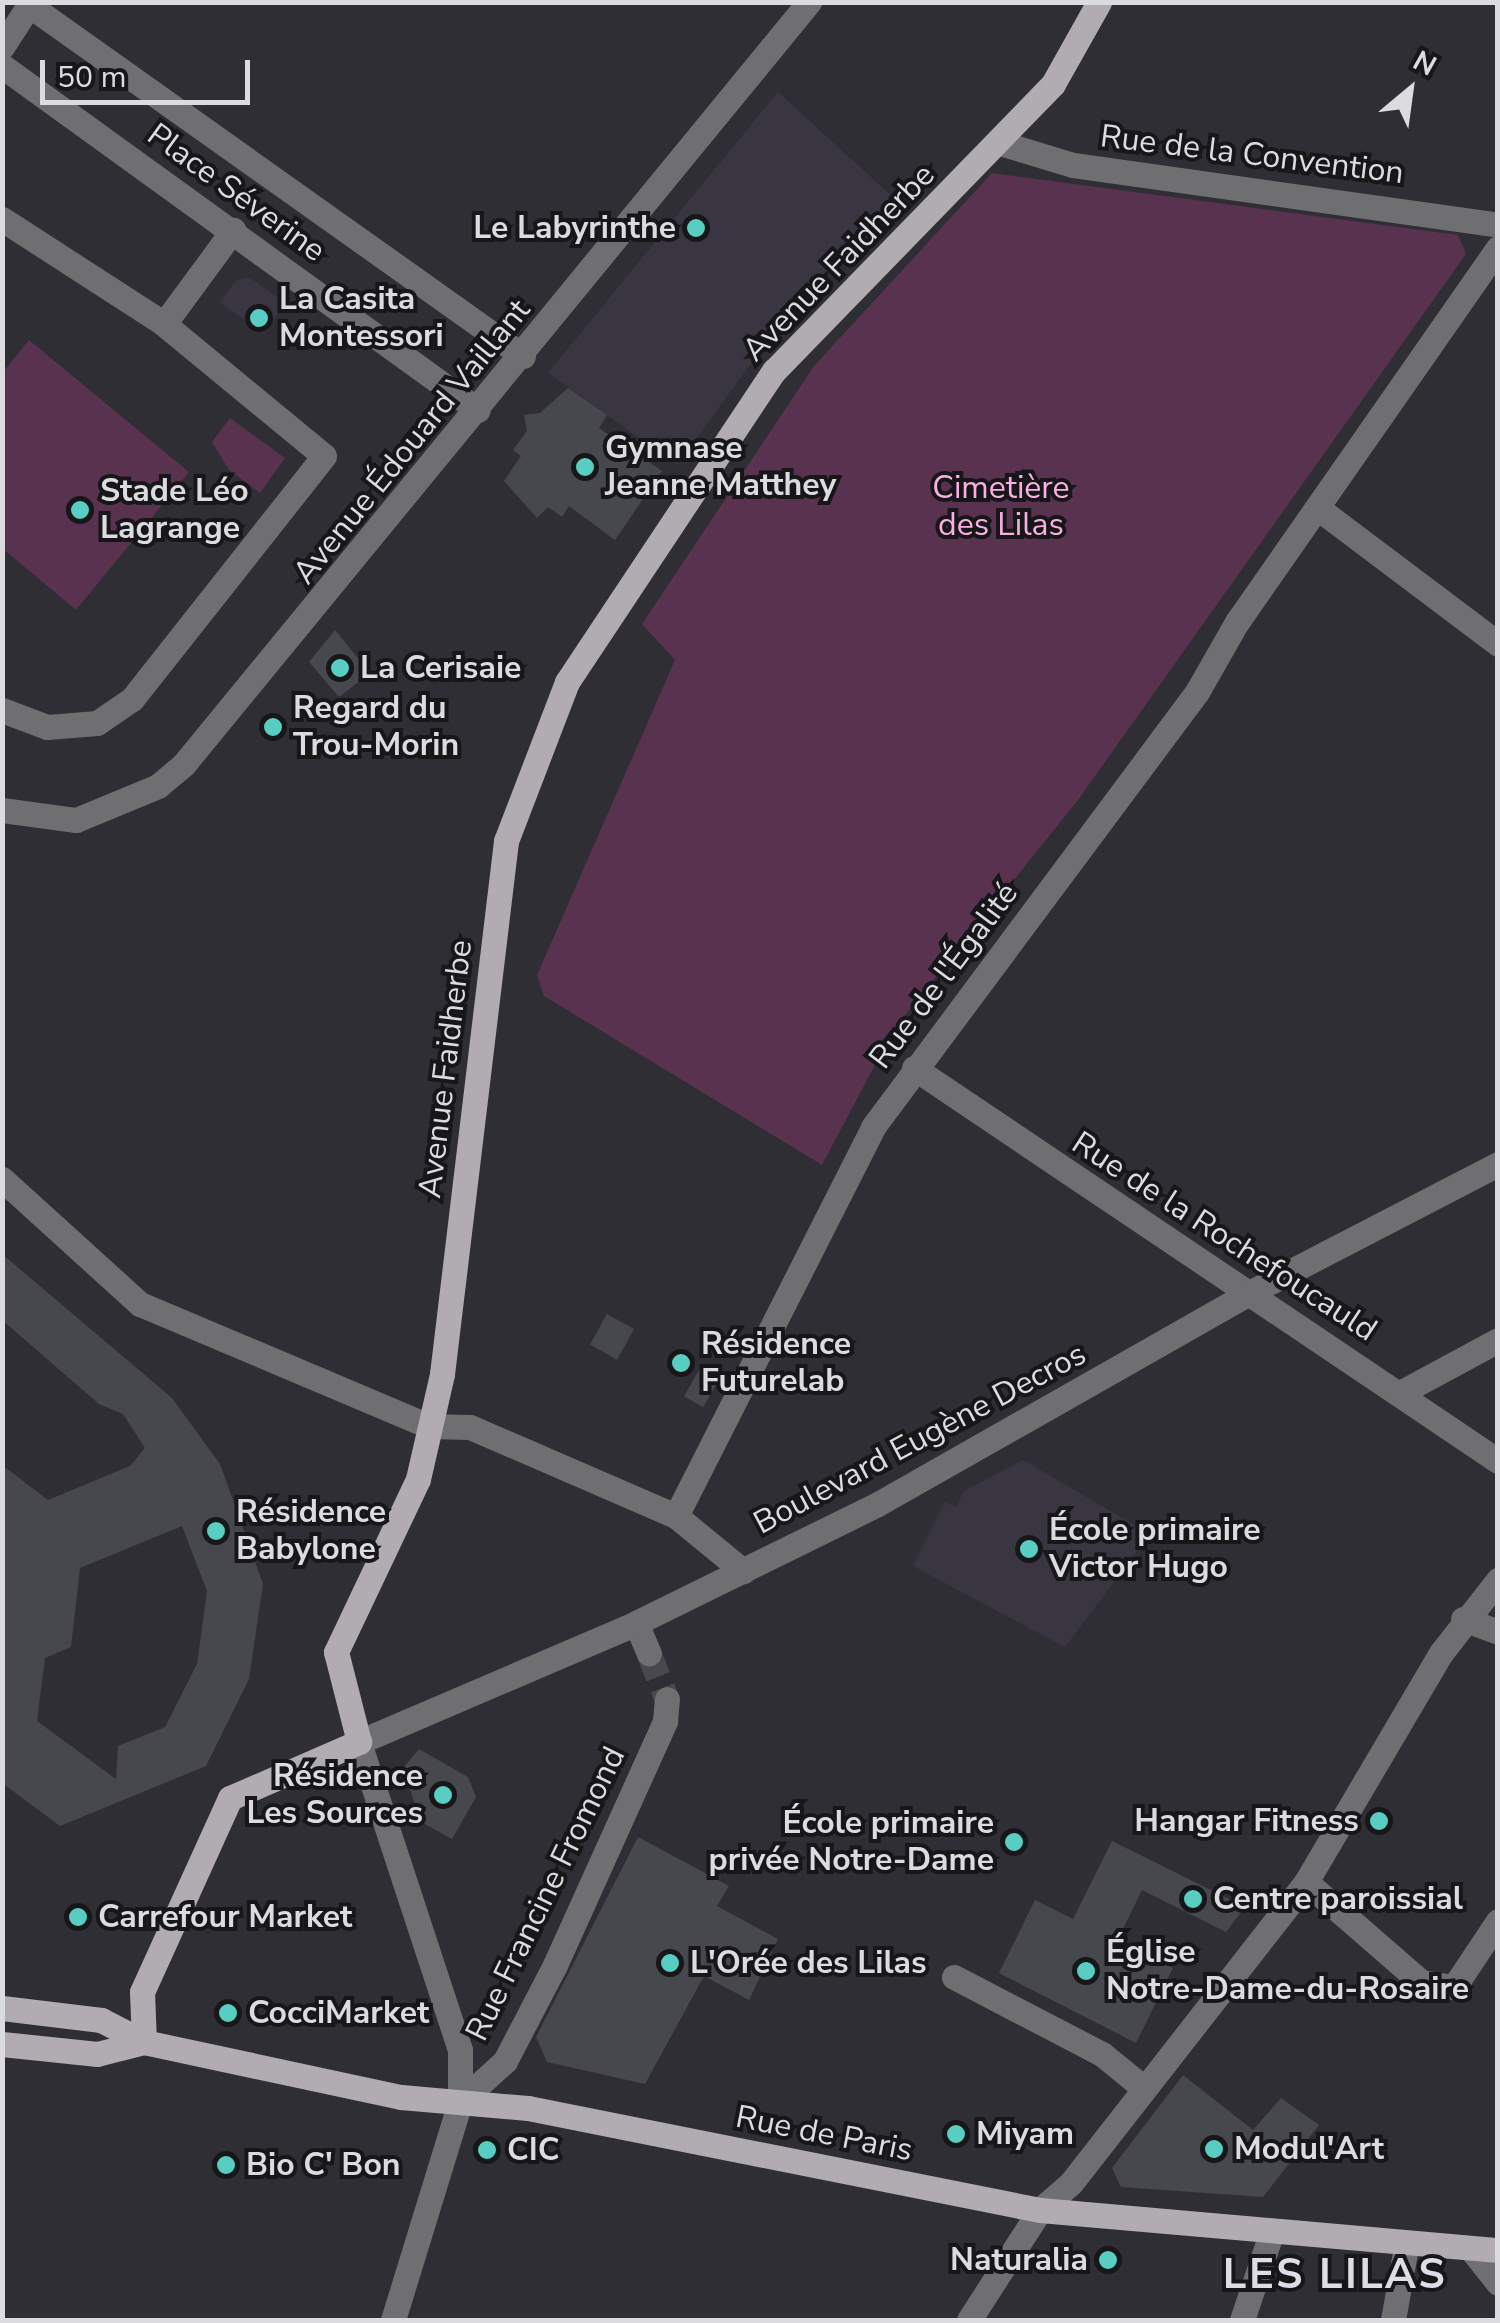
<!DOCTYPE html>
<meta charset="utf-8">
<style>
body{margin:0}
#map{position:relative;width:1500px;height:2323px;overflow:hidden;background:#2f2e34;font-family:"Nunito Sans",sans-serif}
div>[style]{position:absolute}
.built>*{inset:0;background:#393642}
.green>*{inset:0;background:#58324e}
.building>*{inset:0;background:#46484e;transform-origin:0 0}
.minor-tunnel>*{height:25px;margin-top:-12.5px;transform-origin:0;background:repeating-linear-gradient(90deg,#49484e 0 25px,transparent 0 37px)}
.minor>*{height:25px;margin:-12.5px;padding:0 12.5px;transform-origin:12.5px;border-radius:12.5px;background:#6f6e70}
.major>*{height:25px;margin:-12.5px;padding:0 12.5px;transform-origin:12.5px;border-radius:12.5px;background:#b0acb1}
.dots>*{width:28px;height:28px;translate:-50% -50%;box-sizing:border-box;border:5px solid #171619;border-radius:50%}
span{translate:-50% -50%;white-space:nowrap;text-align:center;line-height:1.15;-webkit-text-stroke:8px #171619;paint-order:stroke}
.street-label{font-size:32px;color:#dcdbdf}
.poi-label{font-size:32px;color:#dcdbdf;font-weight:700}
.right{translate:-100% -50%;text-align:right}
.left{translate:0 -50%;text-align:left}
.park-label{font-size:32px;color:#f9afe3}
.district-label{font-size:42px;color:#dedde5;font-weight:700;letter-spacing:2.5px}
.frame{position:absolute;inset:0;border:5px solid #dcdbdf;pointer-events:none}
.north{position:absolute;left:1360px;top:40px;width:100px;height:100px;-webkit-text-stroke:8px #171619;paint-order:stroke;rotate:29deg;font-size:28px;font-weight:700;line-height:40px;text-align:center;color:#dcdbdf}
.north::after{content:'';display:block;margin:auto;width:35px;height:45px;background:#dcdbdf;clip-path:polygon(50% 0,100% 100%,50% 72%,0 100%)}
.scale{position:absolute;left:40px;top:60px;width:210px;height:45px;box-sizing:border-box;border:5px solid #dcdbdf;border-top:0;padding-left:12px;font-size:30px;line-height:35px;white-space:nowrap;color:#dcdbdf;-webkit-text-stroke:8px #171619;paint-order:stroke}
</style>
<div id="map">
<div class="built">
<i style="clip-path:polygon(778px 92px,897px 201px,784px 318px,677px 465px,548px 373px)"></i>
<i style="clip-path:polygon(249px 277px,285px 303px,265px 333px,220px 303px,236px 280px)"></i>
<i style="clip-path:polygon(1023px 1460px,1150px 1534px,1065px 1647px,913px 1566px,945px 1502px,956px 1507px,964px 1491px)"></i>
</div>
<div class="green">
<i style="clip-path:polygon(992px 173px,1458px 235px,1466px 254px,1078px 800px,894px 1029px,822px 1165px,544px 996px,537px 975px,675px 660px,642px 624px,814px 366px)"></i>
<i style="clip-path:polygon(29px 340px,189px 472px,76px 610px,3px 549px,3px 372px)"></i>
<i style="clip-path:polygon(230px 418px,285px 458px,260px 493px,229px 470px,212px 442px)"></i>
</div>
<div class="building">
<i style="clip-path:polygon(568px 388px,607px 415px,599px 428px,662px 471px,615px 540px,569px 506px,562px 517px,548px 507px,537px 518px,504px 481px,521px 456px,513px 450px,527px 431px,524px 415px,540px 413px)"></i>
<i style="clip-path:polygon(335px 630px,370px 673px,339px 697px,309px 662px)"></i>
<i style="clip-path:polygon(evenodd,2px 1254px,172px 1398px,220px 1464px,263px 1584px,249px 1679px,206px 1766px,60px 1826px,2px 1783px,2px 1465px,48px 1500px,130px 1466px,145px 1448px,123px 1414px,99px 1404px,2px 1320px,2px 1254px,182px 1526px,207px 1591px,197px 1664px,165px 1727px,118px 1746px,116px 1779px,37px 1721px,45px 1658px,71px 1647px,80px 1568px,182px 1526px)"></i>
<i style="left:607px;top:1314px;width:31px;height:35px;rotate:29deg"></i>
<i style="left:702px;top:1365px;width:22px;height:36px;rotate:30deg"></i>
<i style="clip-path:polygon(419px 1749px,468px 1777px,476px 1797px,452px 1839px,421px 1822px,403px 1768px)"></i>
<i style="clip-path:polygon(638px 1837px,729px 1886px,717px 1906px,778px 1939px,749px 2000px,704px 1976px,645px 2084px,547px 2062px,536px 2037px)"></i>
<i style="clip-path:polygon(1112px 1841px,1245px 1907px,1226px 1932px,1142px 1890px,1117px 1941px,1173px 1968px,1136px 2043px,999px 1973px,1035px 1900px,1073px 1919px)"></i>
<i style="clip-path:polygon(1183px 2075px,1253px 2130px,1281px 2098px,1319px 2125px,1263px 2197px,1121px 2187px,1112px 2168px)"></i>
</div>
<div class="minor-tunnel">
<i style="left:649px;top:1653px;width:49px;rotate:68.6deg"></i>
</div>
<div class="minor">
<i style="left:29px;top:5px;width:606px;rotate:35.39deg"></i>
<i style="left:2px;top:47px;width:54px;rotate:-57.2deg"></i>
<i style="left:2px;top:66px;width:587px;rotate:35.86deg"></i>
<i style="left:1000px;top:143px;width:76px;rotate:16.8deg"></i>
<i style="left:1073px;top:165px;width:429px;rotate:8deg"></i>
<i style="left:2px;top:219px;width:193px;rotate:32.9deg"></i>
<i style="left:164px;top:324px;width:207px;rotate:39.5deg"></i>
<i style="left:324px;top:456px;width:310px;rotate:128.3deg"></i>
<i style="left:132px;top:699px;width:42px;rotate:145.6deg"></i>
<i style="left:97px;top:723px;width:50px;rotate:175.4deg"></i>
<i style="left:47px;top:727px;width:48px;rotate:-159.3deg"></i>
<i style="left:164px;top:324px;width:117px;rotate:-53.7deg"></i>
<i style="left:1319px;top:509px;width:224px;rotate:37deg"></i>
<i style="left:2px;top:810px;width:75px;rotate:7.7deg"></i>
<i style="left:76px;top:820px;width:89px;rotate:-22.5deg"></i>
<i style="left:158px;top:786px;width:34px;rotate:-40deg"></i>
<i style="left:184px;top:764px;width:986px;rotate:-50.64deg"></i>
<i style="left:914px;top:1068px;width:704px;rotate:33.94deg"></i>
<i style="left:2px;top:1179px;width:186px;rotate:42.2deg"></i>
<i style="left:140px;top:1304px;width:314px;rotate:22.9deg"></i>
<i style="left:429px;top:1426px;width:41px;rotate:1.4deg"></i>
<i style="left:470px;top:1427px;width:224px;rotate:23.4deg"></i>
<i style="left:676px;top:1516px;width:87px;rotate:39.4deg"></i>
<i style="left:1400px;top:1393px;width:111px;rotate:-28.4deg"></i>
<i style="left:676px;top:1516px;width:436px;rotate:-63.1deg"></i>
<i style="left:873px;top:1127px;width:542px;rotate:-53.32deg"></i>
<i style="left:1197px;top:692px;width:81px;rotate:-60.3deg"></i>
<i style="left:1237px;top:622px;width:456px;rotate:-55.1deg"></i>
<i style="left:1463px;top:1619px;width:37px;rotate:20deg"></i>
<i style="left:636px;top:1623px;width:33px;rotate:67deg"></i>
<i style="left:1306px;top:1882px;width:152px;rotate:41deg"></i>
<i style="left:1421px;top:1982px;width:33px;rotate:9deg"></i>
<i style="left:1454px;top:1987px;width:79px;rotate:-56.3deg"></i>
<i style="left:954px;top:1977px;width:167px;rotate:27.5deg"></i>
<i style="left:1102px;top:2054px;width:49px;rotate:39.2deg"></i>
<i style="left:460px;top:2102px;width:61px;rotate:-42.3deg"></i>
<i style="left:505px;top:2061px;width:108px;rotate:-62.5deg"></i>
<i style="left:555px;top:1965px;width:268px;rotate:-65.7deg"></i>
<i style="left:665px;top:1721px;width:22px;rotate:-85deg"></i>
<i style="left:1471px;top:2249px;width:43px;rotate:51.5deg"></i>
<i style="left:393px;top:2320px;width:228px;rotate:-72.9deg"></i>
<i style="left:460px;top:2102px;width:52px;rotate:-90deg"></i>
<i style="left:460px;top:2050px;width:324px;rotate:-108.2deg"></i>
<i style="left:359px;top:1742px;width:301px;rotate:-23.2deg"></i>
<i style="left:636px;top:1623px;width:267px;rotate:-26.2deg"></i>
<i style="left:876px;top:1505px;width:431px;rotate:-29.6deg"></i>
<i style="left:1251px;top:1292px;width:278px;rotate:-27.4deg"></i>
<i style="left:969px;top:2320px;width:131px;rotate:-57.2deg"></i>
<i style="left:1040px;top:2210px;width:41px;rotate:-41.1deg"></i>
<i style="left:1071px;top:2183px;width:382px;rotate:-52deg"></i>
<i style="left:1306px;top:1882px;width:266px;rotate:-59.5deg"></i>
<i style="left:1441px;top:1653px;width:93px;rotate:-52deg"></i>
<i style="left:1242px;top:2320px;width:91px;rotate:-71.4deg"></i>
<i style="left:1393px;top:2320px;width:74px;rotate:-79.9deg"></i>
</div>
<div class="major">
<i style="left:2px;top:2008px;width:100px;rotate:6.9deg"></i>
<i style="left:101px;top:2020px;width:48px;rotate:27.1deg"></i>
<i style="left:144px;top:2042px;width:263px;rotate:12.1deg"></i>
<i style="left:401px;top:2097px;width:127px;rotate:5deg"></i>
<i style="left:528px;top:2108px;width:522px;rotate:11.27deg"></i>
<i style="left:1040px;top:2210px;width:460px;rotate:5deg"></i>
<i style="left:144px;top:2042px;width:50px;rotate:-92.3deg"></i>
<i style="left:142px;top:1992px;width:213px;rotate:-65.6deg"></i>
<i style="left:230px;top:1798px;width:141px;rotate:-23.5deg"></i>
<i style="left:359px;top:1742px;width:93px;rotate:-104.3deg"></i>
<i style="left:336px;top:1652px;width:191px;rotate:-64.6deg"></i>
<i style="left:418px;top:1479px;width:108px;rotate:-77.1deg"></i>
<i style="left:442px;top:1374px;width:537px;rotate:-83.15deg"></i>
<i style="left:506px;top:841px;width:170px;rotate:-69deg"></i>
<i style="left:567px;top:682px;width:374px;rotate:-56.4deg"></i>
<i style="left:774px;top:371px;width:400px;rotate:-45.8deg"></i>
<i style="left:1053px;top:84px;width:94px;rotate:-60.7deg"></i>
<i style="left:2px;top:2044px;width:96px;rotate:6deg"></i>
<i style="left:97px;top:2054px;width:49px;rotate:-14.3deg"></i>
</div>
<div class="dots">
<i style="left:696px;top:228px;background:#57cec1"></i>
<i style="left:259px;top:318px;background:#57cec1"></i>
<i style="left:585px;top:467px;background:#57cec1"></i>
<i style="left:80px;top:510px;background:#57cec1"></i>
<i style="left:340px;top:668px;background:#57cec1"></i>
<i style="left:273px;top:727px;background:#57cec1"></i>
<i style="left:681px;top:1363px;background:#57cec1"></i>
<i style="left:216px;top:1531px;background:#57cec1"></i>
<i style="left:1029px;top:1549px;background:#57cec1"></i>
<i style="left:443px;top:1795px;background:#57cec1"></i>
<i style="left:1379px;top:1821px;background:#57cec1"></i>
<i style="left:1014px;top:1842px;background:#57cec1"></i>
<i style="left:1193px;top:1899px;background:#57cec1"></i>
<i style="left:78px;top:1917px;background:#57cec1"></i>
<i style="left:670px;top:1963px;background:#57cec1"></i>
<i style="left:1086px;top:1971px;background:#57cec1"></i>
<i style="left:228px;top:2013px;background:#57cec1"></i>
<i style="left:956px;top:2134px;background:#57cec1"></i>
<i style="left:1214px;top:2149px;background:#57cec1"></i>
<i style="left:487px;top:2150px;background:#57cec1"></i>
<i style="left:226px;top:2165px;background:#57cec1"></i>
<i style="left:1108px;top:2260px;background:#57cec1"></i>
</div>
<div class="street-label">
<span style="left:1252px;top:155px;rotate:7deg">Rue de la Convention</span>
<span style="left:236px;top:193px;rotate:36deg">Place Séverine</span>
<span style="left:839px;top:263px;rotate:-46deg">Avenue Faidherbe</span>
<span style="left:412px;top:442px;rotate:-51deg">Avenue Édouard Vaillant</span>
<span style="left:944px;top:976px;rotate:-53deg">Rue de l'Égalité</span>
<span style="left:446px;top:1069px;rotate:-83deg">Avenue Faidherbe</span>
<span style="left:1224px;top:1237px;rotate:33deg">Rue de la Rochefoucauld</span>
<span style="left:920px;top:1439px;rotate:-28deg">Boulevard Eugène Decros</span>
<span style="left:546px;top:1894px;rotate:-64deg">Rue Francine Fromond</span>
<span style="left:824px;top:2134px;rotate:11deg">Rue de Paris</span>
</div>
<div class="poi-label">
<span class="right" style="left:676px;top:228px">Le Labyrinthe</span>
<span class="left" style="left:279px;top:318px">La Casita<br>Montessori</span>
<span class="left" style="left:605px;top:467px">Gymnase<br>Jeanne Matthey</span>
<span class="left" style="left:100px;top:510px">Stade Léo<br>Lagrange</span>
<span class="left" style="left:360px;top:668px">La Cerisaie</span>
<span class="left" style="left:293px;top:727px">Regard du<br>Trou-Morin</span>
<span class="left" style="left:701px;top:1363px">Résidence<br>Futurelab</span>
<span class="left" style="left:236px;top:1531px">Résidence<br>Babylone</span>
<span class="left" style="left:1049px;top:1549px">École primaire<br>Victor Hugo</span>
<span class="right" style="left:423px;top:1795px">Résidence<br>Les Sources</span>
<span class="right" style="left:1359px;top:1821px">Hangar Fitness</span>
<span class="right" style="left:994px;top:1842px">École primaire<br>privée Notre-Dame</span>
<span class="left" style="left:1213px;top:1899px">Centre paroissial</span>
<span class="left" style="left:98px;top:1917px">Carrefour Market</span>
<span class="left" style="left:1106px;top:1971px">Église<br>Notre-Dame-du-Rosaire</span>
<span class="left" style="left:690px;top:1963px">L'Orée des Lilas</span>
<span class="left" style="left:248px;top:2013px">CocciMarket</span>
<span class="left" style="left:976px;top:2134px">Miyam</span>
<span class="left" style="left:1234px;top:2149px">Modul'Art</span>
<span class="left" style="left:507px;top:2150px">CIC</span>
<span class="left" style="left:246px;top:2165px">Bio C' Bon</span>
<span class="right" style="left:1088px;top:2260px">Naturalia</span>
</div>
<div class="park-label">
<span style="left:1001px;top:507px">Cimetière<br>des Lilas</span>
</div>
<div class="district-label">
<span style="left:1335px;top:2275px">LES LILAS</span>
</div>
<div class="frame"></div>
<div class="north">N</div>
<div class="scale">50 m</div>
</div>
